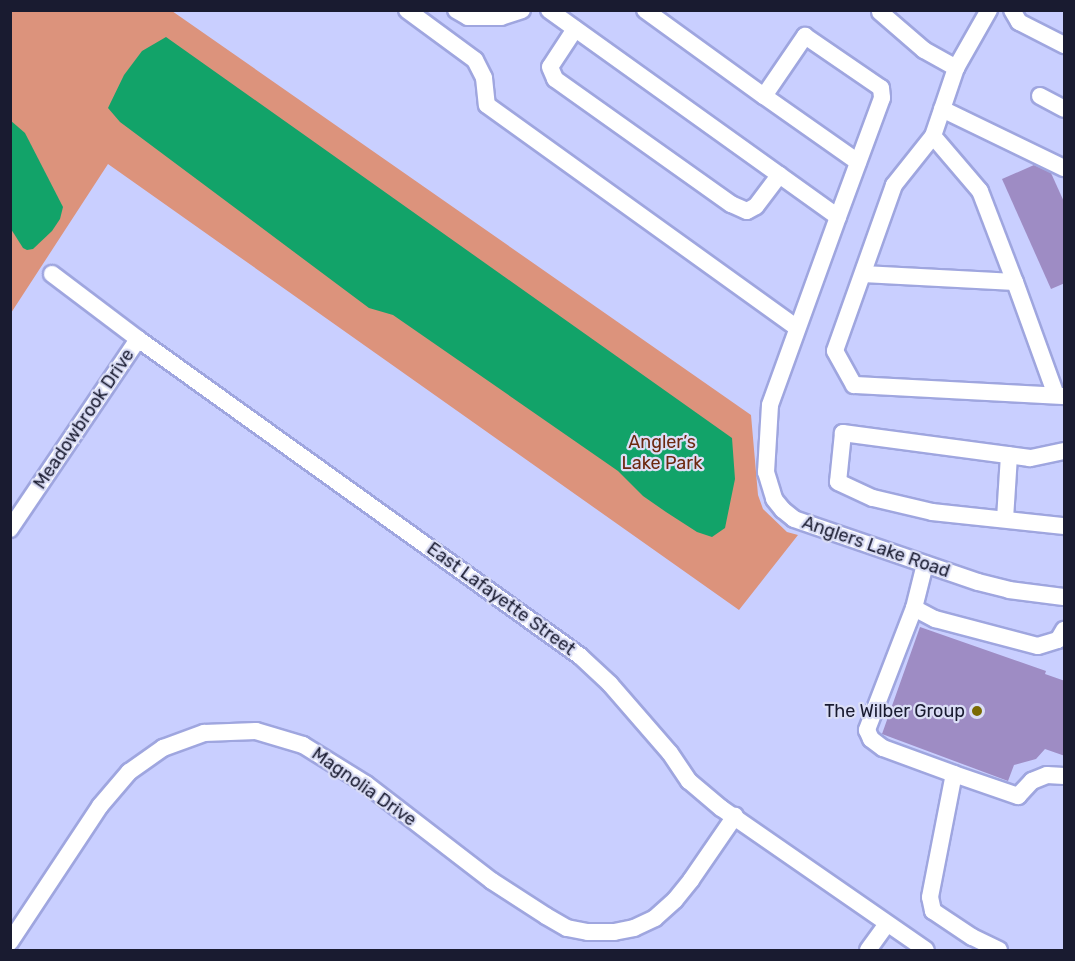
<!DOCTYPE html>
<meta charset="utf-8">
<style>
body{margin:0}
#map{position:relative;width:1075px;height:961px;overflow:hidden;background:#c9cfff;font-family:Rubik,sans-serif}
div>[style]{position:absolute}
.green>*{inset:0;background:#dc937c}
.water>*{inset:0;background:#12a369}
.building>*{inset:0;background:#9e8cc4}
.roads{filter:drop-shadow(2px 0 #9fa6df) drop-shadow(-2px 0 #9fa6df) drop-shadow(0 2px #9fa6df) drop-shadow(0 -2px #9fa6df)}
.minor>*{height:16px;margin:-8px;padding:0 8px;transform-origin:8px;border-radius:8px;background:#fff}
.dots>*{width:16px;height:16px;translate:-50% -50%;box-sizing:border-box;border:3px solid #dbdef6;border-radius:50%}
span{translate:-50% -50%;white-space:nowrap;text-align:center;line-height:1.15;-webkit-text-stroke:4.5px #dbdef6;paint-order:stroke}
.street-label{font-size:18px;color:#191b30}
.park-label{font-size:18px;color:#6c2810}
.poi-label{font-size:18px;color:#191b30}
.right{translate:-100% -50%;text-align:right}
.frame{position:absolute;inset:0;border:12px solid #191b30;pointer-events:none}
</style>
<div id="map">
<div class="green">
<i style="clip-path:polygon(11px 11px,172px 11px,751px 415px,758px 495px,763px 509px,787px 532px,798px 535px,739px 610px,108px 164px,11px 313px)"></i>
</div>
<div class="water">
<i style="clip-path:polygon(166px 37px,732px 438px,735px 479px,725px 528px,712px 537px,697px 532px,666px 512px,643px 496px,618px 471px,393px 315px,369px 308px,120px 122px,108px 108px,124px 75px,142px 51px)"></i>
<i style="clip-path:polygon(10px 120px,25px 133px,63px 207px,60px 219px,52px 231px,33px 249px,27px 250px,23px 248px,11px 229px)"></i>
</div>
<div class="building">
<i style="clip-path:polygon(1034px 165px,1051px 173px,1065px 204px,1065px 283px,1051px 289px,1002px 179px)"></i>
<i style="clip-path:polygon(920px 627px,1046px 671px,1045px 674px,1065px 681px,1065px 756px,1045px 749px,1036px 759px,1014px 765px,1008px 781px,882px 734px)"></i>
</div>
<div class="roads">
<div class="minor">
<i style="left:407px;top:10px;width:84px;rotate:36.3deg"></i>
<i style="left:475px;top:60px;width:20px;rotate:63deg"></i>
<i style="left:484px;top:78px;width:27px;rotate:84deg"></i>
<i style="left:487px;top:105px;width:382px;rotate:35.7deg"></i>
<i style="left:456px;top:10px;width:14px;rotate:30deg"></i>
<i style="left:468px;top:17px;width:33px"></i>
<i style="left:501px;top:17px;width:22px;rotate:-18deg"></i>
<i style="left:549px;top:10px;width:355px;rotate:35.6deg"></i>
<i style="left:838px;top:217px;width:200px;rotate:109.9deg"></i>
<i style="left:770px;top:405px;width:67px;rotate:93.4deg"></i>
<i style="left:766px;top:472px;width:28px;rotate:73deg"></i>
<i style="left:774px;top:499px;width:14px;rotate:51deg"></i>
<i style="left:783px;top:510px;width:14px;rotate:39deg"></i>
<i style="left:794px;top:519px;width:194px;rotate:18.9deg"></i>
<i style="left:978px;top:582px;width:32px;rotate:14deg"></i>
<i style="left:1009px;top:590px;width:55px;rotate:7.3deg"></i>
<i style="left:645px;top:10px;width:147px;rotate:35.9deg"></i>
<i style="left:764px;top:96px;width:73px;rotate:-55.7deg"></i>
<i style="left:805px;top:36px;width:92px;rotate:34.4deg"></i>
<i style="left:881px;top:88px;width:10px;rotate:84deg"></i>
<i style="left:882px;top:98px;width:127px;rotate:110.3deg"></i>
<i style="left:1012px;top:10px;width:14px;rotate:60deg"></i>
<i style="left:1019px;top:22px;width:51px;rotate:27.1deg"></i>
<i style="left:880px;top:12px;width:58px;rotate:40.8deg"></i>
<i style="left:924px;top:50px;width:37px;rotate:29deg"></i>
<i style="left:956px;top:68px;width:72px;rotate:108.7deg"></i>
<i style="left:933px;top:136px;width:63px;rotate:128.5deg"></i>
<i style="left:894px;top:185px;width:176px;rotate:109.6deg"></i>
<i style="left:835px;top:351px;width:39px;rotate:61deg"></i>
<i style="left:854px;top:385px;width:210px;rotate:3deg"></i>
<i style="left:575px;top:29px;width:45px;rotate:123.3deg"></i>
<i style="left:550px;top:67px;width:13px;rotate:67deg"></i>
<i style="left:555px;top:79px;width:216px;rotate:35.4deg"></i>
<i style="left:731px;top:204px;width:17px;rotate:24deg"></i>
<i style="left:747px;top:211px;width:10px;rotate:-29deg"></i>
<i style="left:756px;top:206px;width:39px;rotate:-53deg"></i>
<i style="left:956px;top:68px;width:67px;rotate:-60.4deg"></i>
<i style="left:764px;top:96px;width:115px;rotate:35.1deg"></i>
<i style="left:1040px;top:96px;width:27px;rotate:28deg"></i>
<i style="left:942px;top:109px;width:136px;rotate:25.8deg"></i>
<i style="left:933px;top:136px;width:72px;rotate:49.5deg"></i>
<i style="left:980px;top:191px;width:97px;rotate:69deg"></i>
<i style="left:52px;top:274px;width:108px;rotate:37.1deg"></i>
<i style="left:138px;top:339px;width:544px;rotate:35.65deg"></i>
<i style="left:580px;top:656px;width:41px;rotate:43deg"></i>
<i style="left:610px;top:684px;width:91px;rotate:49deg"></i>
<i style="left:670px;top:753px;width:34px;rotate:56deg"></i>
<i style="left:689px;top:781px;width:42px;rotate:40.2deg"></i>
<i style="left:721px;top:808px;width:249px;rotate:34.7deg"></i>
<i style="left:863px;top:274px;width:152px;rotate:3deg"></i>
<i style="left:1015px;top:282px;width:120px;rotate:70.1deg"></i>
<i style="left:1064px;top:451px;width:35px;rotate:168deg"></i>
<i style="left:1030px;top:458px;width:189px;rotate:-172.4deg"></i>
<i style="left:843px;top:433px;width:49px;rotate:95.8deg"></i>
<i style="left:838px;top:482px;width:38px;rotate:25deg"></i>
<i style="left:873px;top:498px;width:61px;rotate:13.3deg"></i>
<i style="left:932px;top:512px;width:133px;rotate:6.1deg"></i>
<i style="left:1005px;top:519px;width:64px;rotate:-86.4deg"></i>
<i style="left:10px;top:529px;width:229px;rotate:-56deg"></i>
<i style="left:925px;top:564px;width:45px;rotate:104deg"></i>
<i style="left:914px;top:608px;width:24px;rotate:28deg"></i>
<i style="left:935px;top:619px;width:106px;rotate:14.7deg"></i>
<i style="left:1038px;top:646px;width:21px;rotate:-17deg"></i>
<i style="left:1058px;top:640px;width:12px;rotate:-59deg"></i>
<i style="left:914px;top:608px;width:131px;rotate:111.1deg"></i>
<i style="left:867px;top:730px;width:10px;rotate:66deg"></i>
<i style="left:871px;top:739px;width:15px;rotate:37deg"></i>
<i style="left:883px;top:748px;width:76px;rotate:20.1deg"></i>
<i style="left:10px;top:942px;width:163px;rotate:-56.5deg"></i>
<i style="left:100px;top:806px;width:45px;rotate:-49.5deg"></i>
<i style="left:129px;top:772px;width:42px;rotate:-35.2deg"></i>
<i style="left:163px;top:748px;width:44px;rotate:-20.1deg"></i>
<i style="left:204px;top:733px;width:52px;rotate:-2.2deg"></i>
<i style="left:256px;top:731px;width:49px;rotate:16.6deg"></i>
<i style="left:303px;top:745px;width:74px;rotate:31.8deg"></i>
<i style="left:366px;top:784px;width:159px;rotate:37.6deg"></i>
<i style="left:492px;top:881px;width:64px;rotate:32.9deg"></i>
<i style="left:546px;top:916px;width:24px;rotate:30deg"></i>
<i style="left:567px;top:928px;width:21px;rotate:11deg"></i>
<i style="left:588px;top:932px;width:26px"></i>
<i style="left:614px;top:932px;width:20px;rotate:-11deg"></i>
<i style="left:634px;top:928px;width:23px;rotate:-25deg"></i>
<i style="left:655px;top:918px;width:27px;rotate:-42deg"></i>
<i style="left:675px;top:900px;width:26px;rotate:-51deg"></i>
<i style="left:691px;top:880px;width:78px;rotate:-55.5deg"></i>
<i style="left:868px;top:950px;width:31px;rotate:-54deg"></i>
<i style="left:999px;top:950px;width:30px;rotate:-154deg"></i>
<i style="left:972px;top:937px;width:47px;rotate:-146.3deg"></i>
<i style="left:933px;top:911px;width:14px;rotate:-102deg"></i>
<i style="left:930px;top:897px;width:125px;rotate:-79deg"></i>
<i style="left:954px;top:774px;width:68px;rotate:19deg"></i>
<i style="left:1018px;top:796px;width:21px;rotate:-47deg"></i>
<i style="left:1032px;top:781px;width:16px;rotate:-22deg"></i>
<i style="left:1047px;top:775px;width:17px;rotate:3deg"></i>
</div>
</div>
<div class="dots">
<i style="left:977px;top:711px;background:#7a6a02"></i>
</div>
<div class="street-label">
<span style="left:84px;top:419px;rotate:-56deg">Meadowbrook Drive</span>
<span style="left:876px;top:547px;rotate:19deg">Anglers Lake Road</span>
<span style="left:501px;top:599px;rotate:36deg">East Lafayette Street</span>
<span style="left:364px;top:787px;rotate:35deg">Magnolia Drive</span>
</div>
<div class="park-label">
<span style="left:662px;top:453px">Angler’s<br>Lake Park</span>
</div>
<div class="poi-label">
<span class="right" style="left:965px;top:711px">The Wilber Group</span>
</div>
<div class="frame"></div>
</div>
